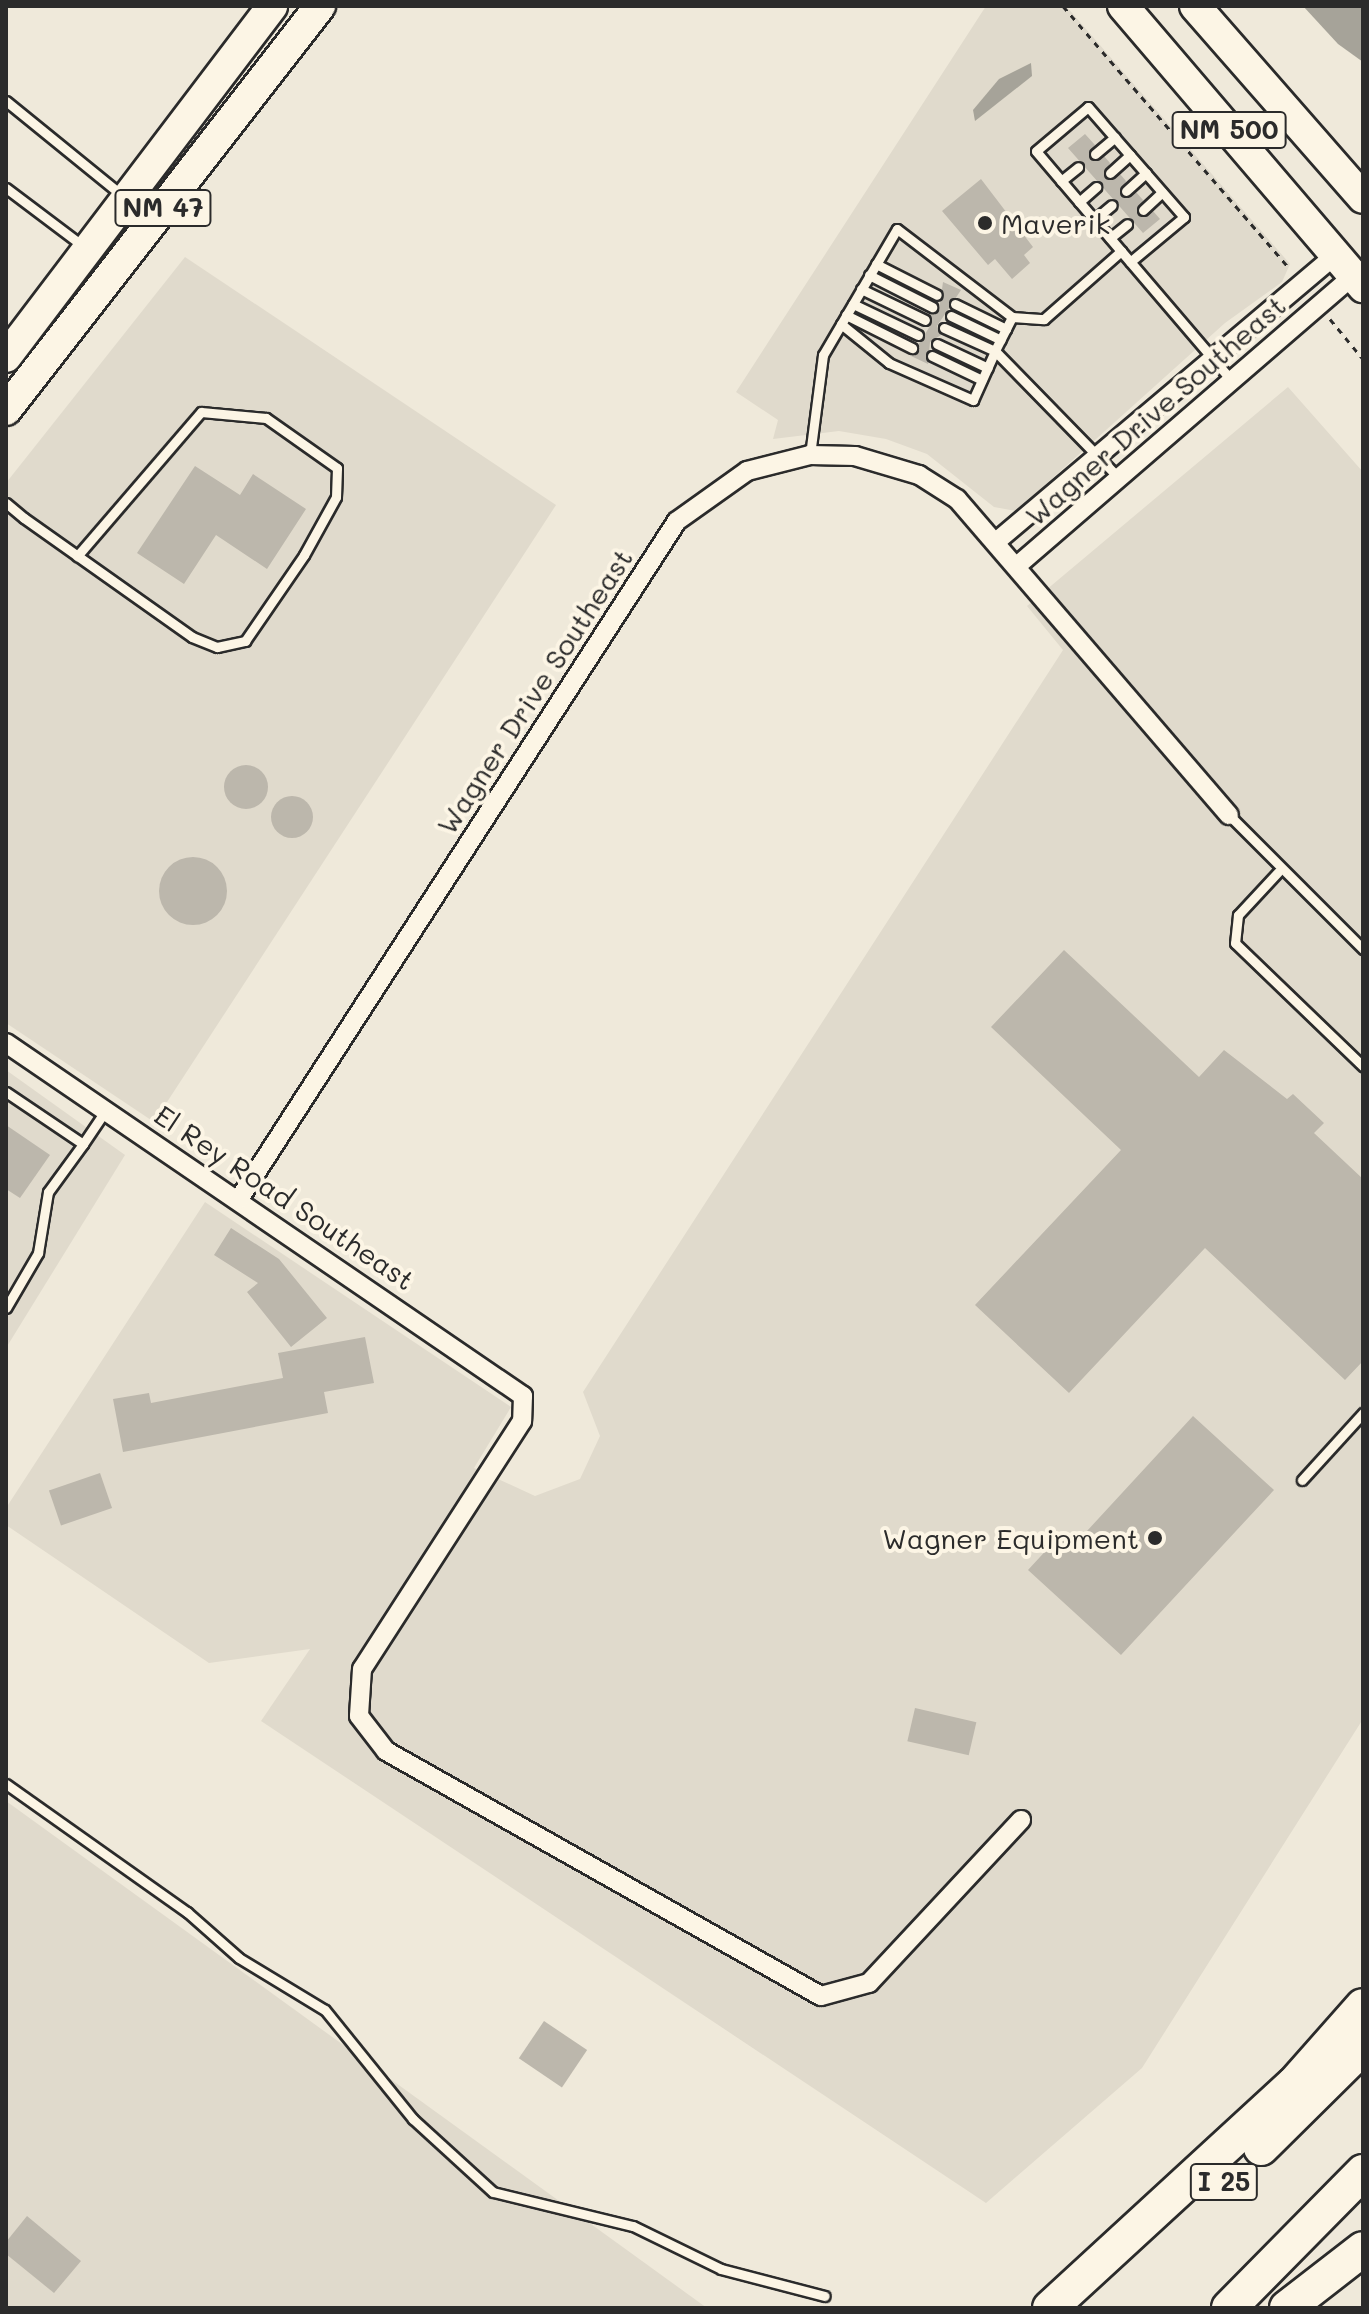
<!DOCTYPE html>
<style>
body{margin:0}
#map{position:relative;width:1369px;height:2314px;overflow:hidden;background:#efe9da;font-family:Mali,sans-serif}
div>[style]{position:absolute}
.built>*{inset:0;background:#e0dacc}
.water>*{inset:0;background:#a6a399}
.building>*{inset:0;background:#bcb7ac;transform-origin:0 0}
.round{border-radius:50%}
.path>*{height:3px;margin-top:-1.5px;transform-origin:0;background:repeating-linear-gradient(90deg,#2b2b2b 0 6px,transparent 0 12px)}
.roads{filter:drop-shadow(2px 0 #2b2b2b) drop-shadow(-2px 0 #2b2b2b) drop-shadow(0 2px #2b2b2b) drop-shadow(0 -2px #2b2b2b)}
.service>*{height:9px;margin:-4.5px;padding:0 4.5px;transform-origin:4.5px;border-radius:4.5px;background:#fcf5e5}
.minor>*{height:18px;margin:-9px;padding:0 9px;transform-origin:9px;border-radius:9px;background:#fcf5e5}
.primary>*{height:30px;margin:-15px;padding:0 15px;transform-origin:15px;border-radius:15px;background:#fcf5e5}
.motorway>*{height:34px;margin:-17px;padding:0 17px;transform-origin:17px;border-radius:17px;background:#fcf5e5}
.dots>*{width:22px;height:22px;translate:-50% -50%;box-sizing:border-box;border:4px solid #fcf5e5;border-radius:50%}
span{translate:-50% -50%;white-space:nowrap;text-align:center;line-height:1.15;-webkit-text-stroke:8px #fcf5e5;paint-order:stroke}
.shield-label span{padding:2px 6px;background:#fcf5e5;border:2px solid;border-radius:6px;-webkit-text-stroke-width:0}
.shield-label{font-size:26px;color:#2b2b2b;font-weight:700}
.poi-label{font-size:28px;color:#2b2b2b}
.left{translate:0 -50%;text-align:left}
.right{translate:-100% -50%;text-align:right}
.street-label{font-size:28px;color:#2b2b2b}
.frame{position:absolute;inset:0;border:8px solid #2b2b2b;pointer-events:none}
</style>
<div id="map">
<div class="built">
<i style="clip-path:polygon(986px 6px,1066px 6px,1290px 264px,1282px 282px,1225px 323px,1016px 511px,994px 507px,927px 454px,886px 439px,839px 431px,773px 439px,778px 420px,736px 392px)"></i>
<i style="clip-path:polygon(185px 257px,556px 505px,154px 1122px,6px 1023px,6px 483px)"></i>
<i style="clip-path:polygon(1288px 387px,1363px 472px,1363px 1719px,1142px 2068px,986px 2203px,261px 1721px,310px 1649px,209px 1663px,6px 1525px,6px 1508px,205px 1202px,511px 1407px,474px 1468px,535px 1496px,580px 1479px,600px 1436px,583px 1392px,1063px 650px,1027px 606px)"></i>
<i style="clip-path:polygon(6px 1070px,125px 1155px,6px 1348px)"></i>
<i style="clip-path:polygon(6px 1801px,707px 2308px,6px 2308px)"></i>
</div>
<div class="water">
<i style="clip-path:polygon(1303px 6px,1363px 6px,1363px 62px,1338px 44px)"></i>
<i style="clip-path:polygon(1031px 63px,1032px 76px,975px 121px,973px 110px,999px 79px)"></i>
</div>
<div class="building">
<i style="clip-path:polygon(1085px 134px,1095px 145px,1090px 159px,1104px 156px,1110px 163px,1104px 177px,1120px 174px,1126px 181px,1120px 195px,1136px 192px,1143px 200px,1137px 215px,1153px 211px,1160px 219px,1143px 233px,1068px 148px)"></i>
<i style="clip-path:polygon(981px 179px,1033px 247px,1024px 255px,1030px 263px,1012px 279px,995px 259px,988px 265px,942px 211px)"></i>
<i style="clip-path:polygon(943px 282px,961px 290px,937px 326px,941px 335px,930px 342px,928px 364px,911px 356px,932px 323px,929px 314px,939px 310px)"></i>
<i style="clip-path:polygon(195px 466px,240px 495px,253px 474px,306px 509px,267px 569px,216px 535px,184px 584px,137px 553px)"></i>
<i class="round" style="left:224px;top:765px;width:44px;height:44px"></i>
<i class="round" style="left:271px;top:796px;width:42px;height:42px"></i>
<i class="round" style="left:159px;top:857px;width:68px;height:68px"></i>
<i style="clip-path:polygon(1064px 950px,1199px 1077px,1224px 1050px,1287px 1099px,1293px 1094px,1324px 1123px,1314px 1133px,1363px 1179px,1363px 1361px,1345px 1380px,1205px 1248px,1069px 1393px,975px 1305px,1121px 1150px,991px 1027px)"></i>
<i style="clip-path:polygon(6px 1125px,50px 1155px,20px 1198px,6px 1189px)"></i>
<i style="clip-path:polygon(231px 1228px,279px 1259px,327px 1318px,291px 1347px,247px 1292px,258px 1283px,214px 1255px)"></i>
<i style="clip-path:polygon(365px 1337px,374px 1383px,324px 1392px,328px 1413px,123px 1452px,113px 1399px,149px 1393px,151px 1403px,283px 1378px,278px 1353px)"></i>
<i style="clip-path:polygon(1193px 1416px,1274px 1490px,1121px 1655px,1028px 1570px,1063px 1532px,1075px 1544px)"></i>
<i style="left:100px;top:1473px;width:37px;height:54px;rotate:71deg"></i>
<i style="left:915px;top:1708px;width:63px;height:34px;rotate:13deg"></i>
<i style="left:544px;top:2021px;width:52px;height:45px;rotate:34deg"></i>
<i style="clip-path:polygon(27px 2216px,81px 2261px,54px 2293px,6px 2254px,6px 2242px)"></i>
</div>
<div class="path">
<i style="left:1063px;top:6px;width:347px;rotate:49.2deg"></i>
<i style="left:1330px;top:319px;width:52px;rotate:50.5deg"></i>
</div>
<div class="roads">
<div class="service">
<i style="left:6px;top:101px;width:151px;rotate:39.1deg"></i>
<i style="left:1095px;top:154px;width:26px;rotate:-40deg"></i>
<i style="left:1110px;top:173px;width:27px;rotate:-42deg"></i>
<i style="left:1061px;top:181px;width:22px;rotate:-39deg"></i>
<i style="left:6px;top:188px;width:96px;rotate:37deg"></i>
<i style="left:1126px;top:191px;width:27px;rotate:-42deg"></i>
<i style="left:1079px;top:202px;width:23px;rotate:-41deg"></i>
<i style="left:1143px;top:210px;width:26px;rotate:-43deg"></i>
<i style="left:1094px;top:220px;width:23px;rotate:-40deg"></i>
<i style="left:1110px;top:238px;width:22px;rotate:-39deg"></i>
<i style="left:1121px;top:251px;width:131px;rotate:-130.4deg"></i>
<i style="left:1036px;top:151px;width:68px;rotate:-40.2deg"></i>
<i style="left:1088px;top:107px;width:146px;rotate:48.9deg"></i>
<i style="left:1184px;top:217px;width:70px;rotate:140.2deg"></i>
<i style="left:876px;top:264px;width:68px;rotate:26.9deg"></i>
<i style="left:869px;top:275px;width:71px;rotate:26.9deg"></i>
<i style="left:861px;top:289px;width:71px;rotate:25.8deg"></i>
<i style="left:853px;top:304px;width:72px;rotate:25.5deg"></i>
<i style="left:955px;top:304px;width:57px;rotate:26.1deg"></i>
<i style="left:846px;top:315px;width:74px;rotate:26.6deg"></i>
<i style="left:951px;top:316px;width:55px;rotate:25.6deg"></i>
<i style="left:1012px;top:317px;width:32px;rotate:4deg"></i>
<i style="left:1044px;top:319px;width:103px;rotate:-41.4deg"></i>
<i style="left:1121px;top:251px;width:171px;rotate:49.5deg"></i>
<i style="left:841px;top:324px;width:62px;rotate:39.1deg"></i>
<i style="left:889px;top:363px;width:92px;rotate:23.8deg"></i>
<i style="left:973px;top:400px;width:54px;rotate:-65.8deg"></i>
<i style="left:995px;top:351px;width:56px;rotate:-155.7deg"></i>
<i style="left:937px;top:344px;width:56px;rotate:25.2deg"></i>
<i style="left:932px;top:356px;width:55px;rotate:25.6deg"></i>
<i style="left:810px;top:455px;width:101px;rotate:-82.6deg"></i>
<i style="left:823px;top:355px;width:146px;rotate:-59.6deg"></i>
<i style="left:897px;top:229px;width:145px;rotate:37.4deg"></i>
<i style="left:1012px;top:317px;width:38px;rotate:117deg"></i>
<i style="left:995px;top:351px;width:177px;rotate:45.7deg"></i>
<i style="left:6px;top:503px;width:23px;rotate:40deg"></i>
<i style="left:24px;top:518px;width:206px;rotate:35.3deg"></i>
<i style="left:192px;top:637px;width:27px;rotate:22deg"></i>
<i style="left:217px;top:647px;width:29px;rotate:-12deg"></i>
<i style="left:245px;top:641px;width:104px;rotate:-55.5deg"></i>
<i style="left:304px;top:555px;width:66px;rotate:-61.1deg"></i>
<i style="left:336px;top:497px;width:29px;rotate:-88deg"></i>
<i style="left:337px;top:468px;width:87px;rotate:-144.8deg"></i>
<i style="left:266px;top:418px;width:65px;rotate:-174.7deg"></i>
<i style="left:201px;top:412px;width:190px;rotate:130.7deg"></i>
<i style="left:1229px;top:815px;width:190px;rotate:45deg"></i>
<i style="left:1278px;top:872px;width:59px;rotate:132.9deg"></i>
<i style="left:1238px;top:915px;width:28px;rotate:96deg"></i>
<i style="left:1235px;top:943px;width:178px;rotate:43.9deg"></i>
<i style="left:6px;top:1092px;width:93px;rotate:34deg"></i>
<i style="left:83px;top:1144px;width:40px;rotate:-56deg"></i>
<i style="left:6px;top:1308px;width:64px;rotate:-59.8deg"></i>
<i style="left:38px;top:1253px;width:62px;rotate:-80.7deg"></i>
<i style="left:48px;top:1192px;width:59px;rotate:-53.9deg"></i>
<i style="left:1302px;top:1480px;width:91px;rotate:-47.7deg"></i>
<i style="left:6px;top:1784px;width:222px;rotate:35.3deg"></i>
<i style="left:187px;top:1912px;width:69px;rotate:41.5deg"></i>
<i style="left:239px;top:1958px;width:100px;rotate:31.2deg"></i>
<i style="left:325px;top:2010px;width:140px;rotate:51.1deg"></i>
<i style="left:413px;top:2119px;width:108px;rotate:42.4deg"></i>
<i style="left:493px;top:2192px;width:144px;rotate:13.7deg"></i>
<i style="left:633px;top:2226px;width:98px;rotate:26deg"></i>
<i style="left:721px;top:2269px;width:107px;rotate:14.6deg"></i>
</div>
<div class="minor">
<i style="left:997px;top:541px;width:444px;rotate:-40.2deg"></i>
<i style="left:1018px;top:565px;width:442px;rotate:-40.8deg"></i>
<i style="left:6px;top:1043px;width:626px;rotate:34.32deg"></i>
<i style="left:523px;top:1396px;width:25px;rotate:92deg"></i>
<i style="left:522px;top:1421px;width:295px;rotate:122.8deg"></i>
<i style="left:362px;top:1669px;width:47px;rotate:93.7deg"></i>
<i style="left:359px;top:1716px;width:44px;rotate:52.4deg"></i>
<i style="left:386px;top:1751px;width:499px;rotate:29.4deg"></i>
<i style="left:821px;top:1996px;width:50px;rotate:-15.2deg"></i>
<i style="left:869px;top:1983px;width:223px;rotate:-47deg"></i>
<i style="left:239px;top:1199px;width:807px;rotate:-57.14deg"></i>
<i style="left:677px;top:521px;width:86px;rotate:-35.5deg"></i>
<i style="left:747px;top:471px;width:65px;rotate:-14.3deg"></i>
<i style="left:810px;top:455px;width:45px;rotate:1.3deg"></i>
<i style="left:855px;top:456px;width:67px;rotate:16.5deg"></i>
<i style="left:919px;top:475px;width:45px;rotate:32.3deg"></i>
<i style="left:957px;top:499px;width:417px;rotate:49.3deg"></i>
</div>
<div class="primary">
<i style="left:1123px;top:6px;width:370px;rotate:49.5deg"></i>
<i style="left:1195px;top:6px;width:255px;rotate:48.8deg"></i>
<i style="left:6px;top:357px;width:440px;rotate:-52.8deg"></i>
<i style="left:6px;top:410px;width:512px;rotate:-52.14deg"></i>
</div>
<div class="motorway">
<i style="left:1261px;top:2148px;width:144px;rotate:-44.7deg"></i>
<i style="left:1050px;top:2308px;width:331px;rotate:-42.6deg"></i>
<i style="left:1294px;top:2084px;width:104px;rotate:-48.5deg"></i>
<i style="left:1229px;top:2308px;width:191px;rotate:-45.4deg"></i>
<i style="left:1287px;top:2308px;width:96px;rotate:-37.8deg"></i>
</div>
</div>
<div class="dots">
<i style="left:985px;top:223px;background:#2b2b2b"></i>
<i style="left:1155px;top:1538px;background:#2b2b2b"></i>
</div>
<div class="shield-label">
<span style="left:1229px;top:130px">NM 500</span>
<span style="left:163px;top:208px">NM 47</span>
<span style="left:1224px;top:2182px">I 25</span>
</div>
<div class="poi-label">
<span class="left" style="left:1001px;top:223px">Maverik</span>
<span class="right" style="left:1139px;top:1538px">Wagner Equipment</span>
</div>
<div class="street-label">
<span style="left:1155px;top:410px;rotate:-41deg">Wagner Drive Southeast</span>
<span style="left:534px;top:691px;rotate:-57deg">Wagner Drive Southeast</span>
<span style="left:285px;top:1197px;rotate:34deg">El Rey Road Southeast</span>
</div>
<div class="frame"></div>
</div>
